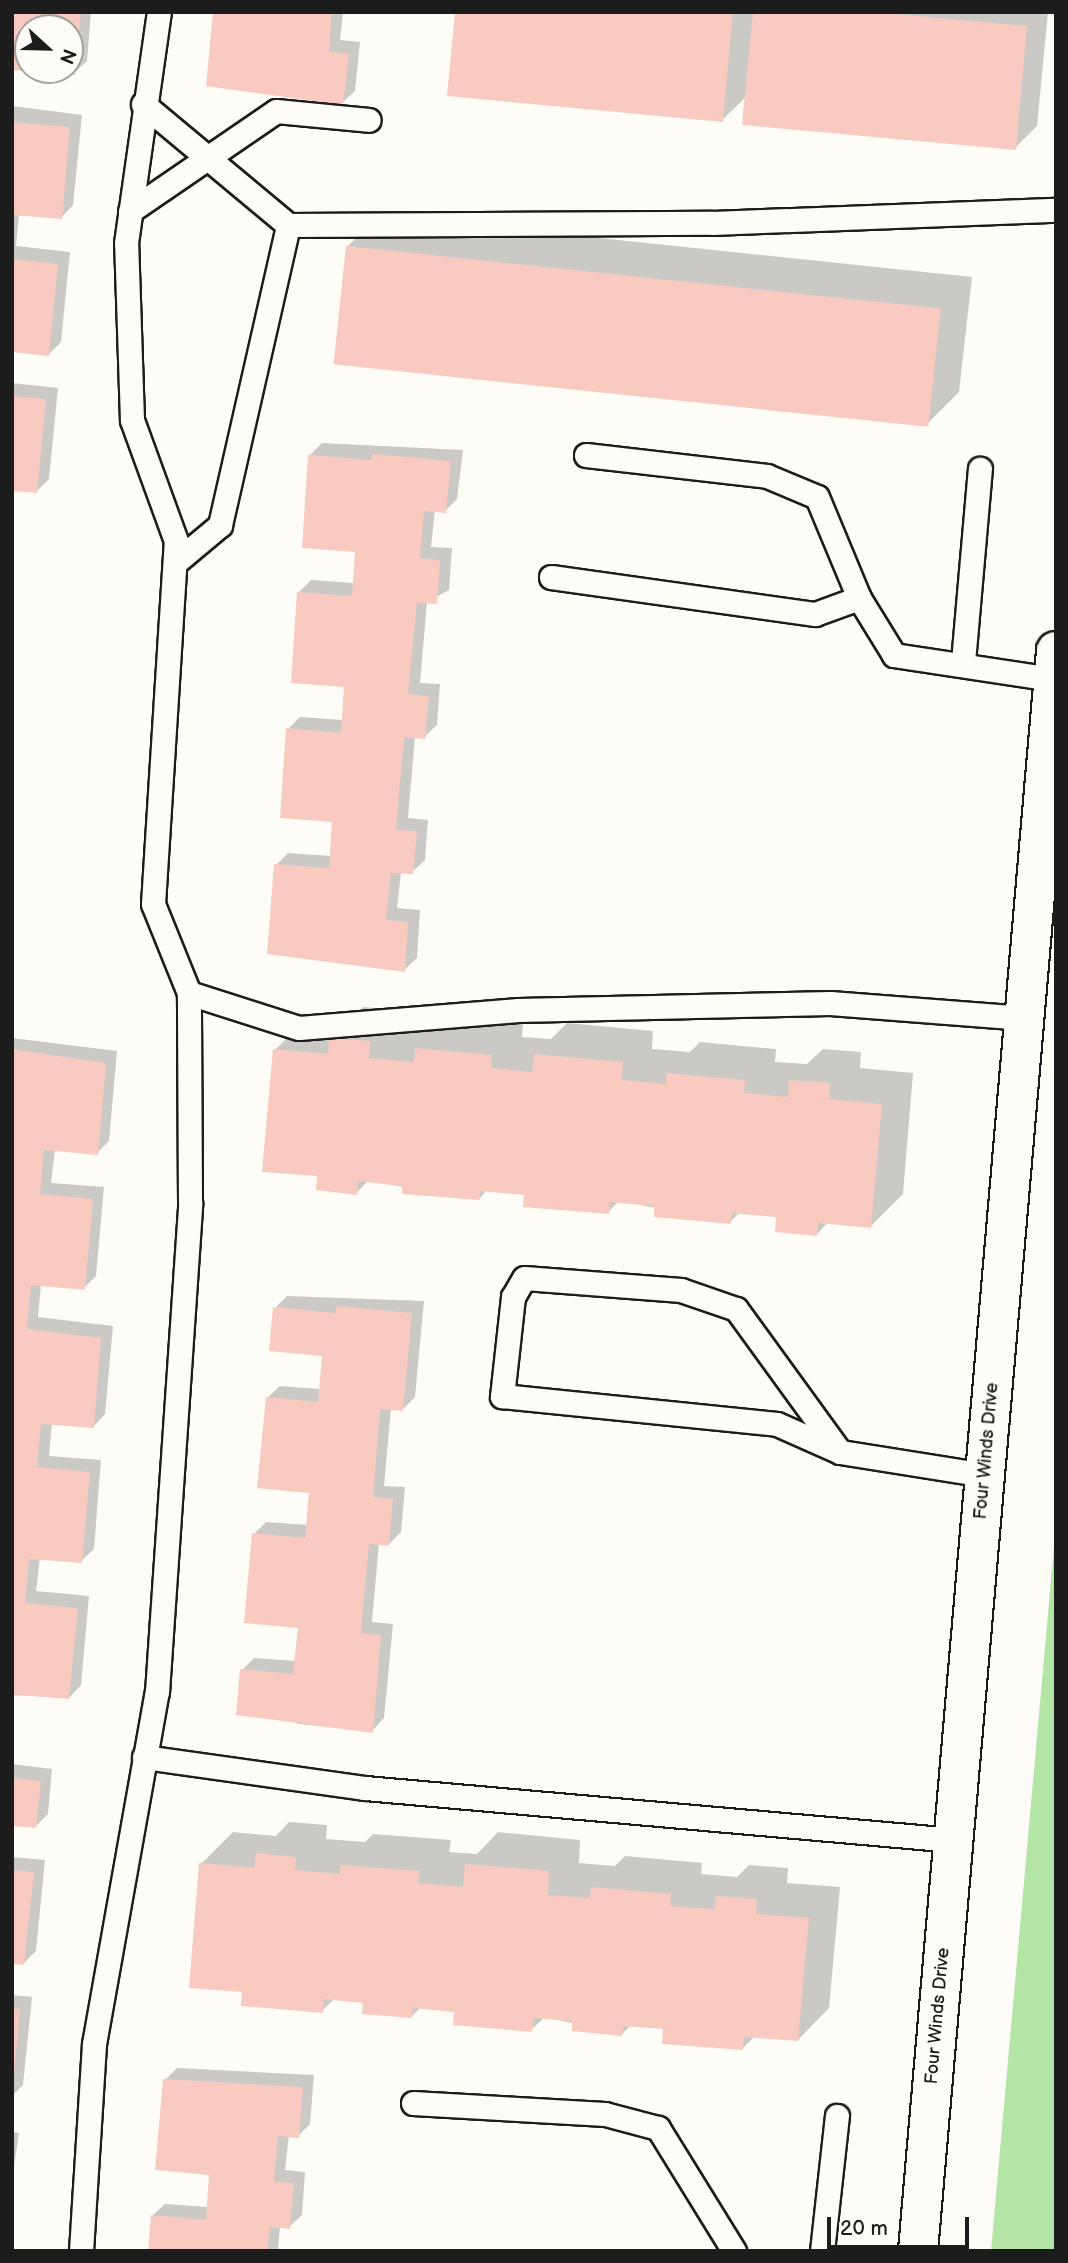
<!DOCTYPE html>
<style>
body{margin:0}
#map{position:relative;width:1068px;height:2263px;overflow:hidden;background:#fdfcf7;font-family:"Balsamiq Sans",sans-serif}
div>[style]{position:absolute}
.green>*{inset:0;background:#b2e5a6}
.shadow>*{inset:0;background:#0003}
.building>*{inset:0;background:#f9cabf;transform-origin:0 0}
.roads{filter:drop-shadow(2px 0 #1c1c1c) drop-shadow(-2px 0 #1c1c1c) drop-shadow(0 2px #1c1c1c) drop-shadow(0 -2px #1c1c1c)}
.lane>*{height:23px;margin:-11.5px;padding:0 11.5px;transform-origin:11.5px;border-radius:11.5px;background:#fdfcf7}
.street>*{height:38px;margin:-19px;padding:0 19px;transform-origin:19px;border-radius:19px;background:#fdfcf7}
span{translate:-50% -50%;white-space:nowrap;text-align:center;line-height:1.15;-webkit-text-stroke:5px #fdfcf7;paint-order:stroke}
.street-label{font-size:18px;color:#1c1c1c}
.frame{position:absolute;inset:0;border:14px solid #1c1c1c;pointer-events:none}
.north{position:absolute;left:14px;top:14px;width:70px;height:70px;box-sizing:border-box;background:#fdfcf7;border:2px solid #a3a29f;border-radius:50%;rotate:112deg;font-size:19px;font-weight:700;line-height:28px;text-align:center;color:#1c1c1c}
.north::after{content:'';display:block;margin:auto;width:24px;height:32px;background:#1c1c1c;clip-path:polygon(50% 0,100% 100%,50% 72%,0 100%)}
.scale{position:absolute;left:827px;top:2217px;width:142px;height:32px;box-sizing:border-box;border:4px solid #1c1c1c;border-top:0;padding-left:9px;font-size:21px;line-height:24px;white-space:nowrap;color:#1c1c1c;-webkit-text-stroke:5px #fdfcf7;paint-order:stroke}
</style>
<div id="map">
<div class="green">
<i style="clip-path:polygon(1056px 1524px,1056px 2251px,991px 2251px)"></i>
</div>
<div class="shadow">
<i style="clip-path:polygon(evenodd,12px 12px,91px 12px,87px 61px,74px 73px,12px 70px,12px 12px,28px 28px,70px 28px,70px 70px,28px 70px,28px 28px)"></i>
<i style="clip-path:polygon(214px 12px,343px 12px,340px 40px,360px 42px,355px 91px,342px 103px)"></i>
<i style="clip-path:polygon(457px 12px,1048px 12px,1037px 126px,1015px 148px,747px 96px,722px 120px)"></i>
<i style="clip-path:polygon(12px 106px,82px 115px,73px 205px,61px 218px,19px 214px,16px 246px,70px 252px,61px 342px,49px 354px,12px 350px)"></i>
<i style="clip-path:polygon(379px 215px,972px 277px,959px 392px,927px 424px,347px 247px)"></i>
<i style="clip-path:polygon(12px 383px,58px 388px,49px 479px,37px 491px,12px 489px)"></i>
<i style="clip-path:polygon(322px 443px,463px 450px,457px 499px,445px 511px,435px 510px,431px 547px,452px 548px,449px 590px,427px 602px,420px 683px,440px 684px,437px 725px,424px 737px,415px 736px,408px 818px,428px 820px,425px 860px,412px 872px,401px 872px,397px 908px,420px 910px,417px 958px,404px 970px,276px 865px,288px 853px,331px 856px,334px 821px,288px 729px,300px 717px,343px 720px,346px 685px,299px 592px,311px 580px,354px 583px,357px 550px,310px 455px)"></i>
<i style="clip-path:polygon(363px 1007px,401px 1010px,400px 1026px,436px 1030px,449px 1017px,523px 1024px,522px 1037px,551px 1039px,567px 1023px,653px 1031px,652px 1049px,690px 1052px,700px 1042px,776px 1049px,775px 1062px,807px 1064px,823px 1049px,861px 1052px,860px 1068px,913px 1073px,903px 1194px,871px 1226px,828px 1222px,817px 1234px,778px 1216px,740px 1212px,730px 1222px,619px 1201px,608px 1212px,526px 1193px,487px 1190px,479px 1199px,368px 1181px,356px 1193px,319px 1175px,275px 1050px,307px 1018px,348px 1022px)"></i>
<i style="clip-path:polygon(12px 1038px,117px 1051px,109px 1141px,97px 1153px,55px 1149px,51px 1183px,104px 1187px,96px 1276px,84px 1288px,41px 1284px,38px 1317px,113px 1326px,105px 1414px,93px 1427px,52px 1423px,49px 1456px,101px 1460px,94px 1549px,81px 1561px,40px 1558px,36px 1591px,89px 1596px,81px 1685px,69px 1698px,12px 1695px)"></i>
<i style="clip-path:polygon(287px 1296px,424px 1301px,415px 1397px,403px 1409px,391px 1408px,384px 1486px,405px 1487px,401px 1532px,389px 1544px,379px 1543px,372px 1622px,393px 1624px,384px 1718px,372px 1731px,298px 1724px,242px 1670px,254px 1658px,296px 1661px,299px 1627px,254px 1534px,266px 1522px,308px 1525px,311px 1491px,267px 1398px,280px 1386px,320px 1389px,323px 1354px,275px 1308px)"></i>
<i style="clip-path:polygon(12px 1764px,52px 1769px,48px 1814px,36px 1826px,12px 1824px)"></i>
<i style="clip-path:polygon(289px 1822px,327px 1825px,326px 1839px,365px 1842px,373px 1834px,451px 1840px,449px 1852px,477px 1854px,498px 1832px,580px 1840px,579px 1863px,615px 1866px,625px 1856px,702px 1863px,701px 1874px,737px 1877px,749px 1865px,788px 1868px,787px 1883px,840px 1887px,829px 2008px,798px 2040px,755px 2036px,742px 2049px,664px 2028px,631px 2025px,622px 2034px,545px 2017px,531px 2030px,456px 2010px,421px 2007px,412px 2016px,365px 2001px,335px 1998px,322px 2011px,244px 1991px,201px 1864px,233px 1832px,276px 1836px)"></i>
<i style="clip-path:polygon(12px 1857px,45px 1860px,36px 1951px,24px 1963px,12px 1962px)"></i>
<i style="clip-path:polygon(12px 1995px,32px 1997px,23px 2085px,12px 2096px)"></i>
<i style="clip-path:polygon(177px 2068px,314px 2075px,310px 2124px,298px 2136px,289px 2135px,285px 2170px,305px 2172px,302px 2215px,289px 2227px,280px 2226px,278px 2251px,149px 2251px,152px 2216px,165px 2204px,209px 2207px,211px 2174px,165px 2080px)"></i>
<i style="clip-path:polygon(12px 2132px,19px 2133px,12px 2180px)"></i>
</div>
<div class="building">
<i style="clip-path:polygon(12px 12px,81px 12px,75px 75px,41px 72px,70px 70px,70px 28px,28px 28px,28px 71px,12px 69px)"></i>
<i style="clip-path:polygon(213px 12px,332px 12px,329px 52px,349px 54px,343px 105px,206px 86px)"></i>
<i style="clip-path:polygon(455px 12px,733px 12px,723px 122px,447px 96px)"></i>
<i style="clip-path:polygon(753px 12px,874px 12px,1027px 26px,1016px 150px,742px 125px)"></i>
<i style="clip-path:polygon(12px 122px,70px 127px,62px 219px,12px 215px)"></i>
<i style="left:346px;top:246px;width:598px;height:119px;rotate:6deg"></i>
<i style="clip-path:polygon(12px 259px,58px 264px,49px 356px,12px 352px)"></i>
<i style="clip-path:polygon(12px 396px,46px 399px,37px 493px,12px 491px)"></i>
<i style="clip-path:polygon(372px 454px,451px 461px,446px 513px,424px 511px,420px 558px,440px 560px,437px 604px,417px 603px,408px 694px,429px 696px,425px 739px,404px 737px,396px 830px,417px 831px,413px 874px,391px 873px,386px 920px,408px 922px,405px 972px,267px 954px,274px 864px,329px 868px,332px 822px,280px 818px,286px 728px,341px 733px,344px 687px,291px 683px,297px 592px,352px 596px,355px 552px,302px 548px,308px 455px,371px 460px)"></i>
<i style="clip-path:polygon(329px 1038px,370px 1041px,369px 1058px,414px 1062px,415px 1048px,492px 1055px,491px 1068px,532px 1072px,534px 1054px,623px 1062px,621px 1080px,666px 1084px,666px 1073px,745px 1080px,744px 1093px,788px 1097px,789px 1080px,830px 1083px,829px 1099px,882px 1104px,871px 1228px,818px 1223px,817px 1236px,775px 1232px,776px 1217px,732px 1213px,731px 1224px,654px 1217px,654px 1206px,609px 1202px,609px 1214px,523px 1207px,524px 1195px,480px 1191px,480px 1200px,402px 1194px,402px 1186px,358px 1181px,357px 1195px,316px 1190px,317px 1176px,262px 1172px,273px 1049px,328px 1054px)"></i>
<i style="clip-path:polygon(12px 1049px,106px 1063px,98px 1155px,44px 1150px,40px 1194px,93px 1199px,85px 1290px,31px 1285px,27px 1329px,101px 1338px,94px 1428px,41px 1424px,37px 1467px,90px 1472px,82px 1563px,29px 1559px,25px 1603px,78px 1608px,69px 1699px,12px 1694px)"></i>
<i style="clip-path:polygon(336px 1306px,412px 1313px,403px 1411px,380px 1409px,373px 1497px,393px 1499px,389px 1546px,369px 1544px,361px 1633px,381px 1635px,373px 1733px,236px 1715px,240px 1669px,293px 1674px,298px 1628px,244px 1623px,252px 1533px,305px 1538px,309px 1493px,257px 1488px,266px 1397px,318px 1402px,322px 1356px,269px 1351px,273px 1307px,336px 1313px)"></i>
<i style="clip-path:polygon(12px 1778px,41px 1781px,36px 1828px,12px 1826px)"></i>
<i style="clip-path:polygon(256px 1853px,296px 1857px,295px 1870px,340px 1874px,340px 1865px,420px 1871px,418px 1883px,463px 1887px,465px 1864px,549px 1871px,548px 1895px,590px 1898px,591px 1887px,671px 1894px,670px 1906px,714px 1909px,716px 1896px,757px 1899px,756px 1914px,809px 1918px,798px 2041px,744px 2037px,743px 2050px,662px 2044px,663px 2029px,623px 2026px,622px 2036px,572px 2031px,572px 2021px,534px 2018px,532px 2032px,453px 2025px,454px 2012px,413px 2008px,412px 2018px,362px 2014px,363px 2003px,324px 1999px,323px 2013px,241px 2006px,242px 1992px,189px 1988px,199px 1863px,254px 1868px)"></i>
<i style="clip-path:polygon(12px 1870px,34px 1872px,24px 1965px,12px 1964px)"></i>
<i style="clip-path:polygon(12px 2008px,20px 2009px,14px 2074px,12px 2074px)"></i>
<i style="clip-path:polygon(163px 2079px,303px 2087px,299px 2138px,278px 2136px,274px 2182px,294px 2183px,290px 2229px,270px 2227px,267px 2251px,148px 2251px,151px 2215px,206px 2220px,209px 2175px,155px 2170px)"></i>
</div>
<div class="roads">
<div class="lane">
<i style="left:143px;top:104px;width:189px;rotate:39.8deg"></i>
<i style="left:288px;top:225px;width:424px;rotate:-0.3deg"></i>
<i style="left:712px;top:223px;width:344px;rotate:-2.2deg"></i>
<i style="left:130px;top:211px;width:177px;rotate:-34.4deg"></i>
<i style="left:276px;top:111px;width:93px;rotate:5.5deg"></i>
<i style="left:586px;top:455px;width:182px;rotate:6.6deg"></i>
<i style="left:767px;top:476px;width:54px;rotate:22.8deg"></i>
<i style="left:817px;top:497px;width:109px;rotate:67.4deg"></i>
<i style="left:859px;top:598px;width:67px;rotate:58.4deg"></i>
<i style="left:894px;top:655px;width:161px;rotate:8.6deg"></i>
<i style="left:177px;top:561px;width:56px;rotate:-39.9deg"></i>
<i style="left:220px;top:525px;width:308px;rotate:-77.2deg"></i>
<i style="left:551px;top:577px;width:267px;rotate:8deg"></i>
<i style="left:815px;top:614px;width:47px;rotate:-20deg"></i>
<i style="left:963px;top:662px;width:194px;rotate:-85deg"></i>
<i style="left:189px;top:993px;width:115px;rotate:17.7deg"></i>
<i style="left:299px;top:1028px;width:220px;rotate:-4.7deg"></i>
<i style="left:518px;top:1010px;width:312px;rotate:-1.3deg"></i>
<i style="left:830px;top:1003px;width:195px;rotate:4.4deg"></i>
<i style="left:840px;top:1452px;width:177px;rotate:-126deg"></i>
<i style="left:736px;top:1309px;width:58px;rotate:-160.9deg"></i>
<i style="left:681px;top:1290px;width:157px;rotate:-175.6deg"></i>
<i style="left:524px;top:1278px;width:22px;rotate:120deg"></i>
<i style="left:513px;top:1297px;width:100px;rotate:96.3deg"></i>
<i style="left:502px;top:1396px;width:276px;rotate:5.8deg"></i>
<i style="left:777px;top:1424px;width:69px;rotate:24deg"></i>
<i style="left:840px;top:1452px;width:147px;rotate:9deg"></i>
<i style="left:144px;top:1757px;width:223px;rotate:8deg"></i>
<i style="left:365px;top:1788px;width:590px;rotate:5.05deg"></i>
<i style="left:413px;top:2103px;width:192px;rotate:3.3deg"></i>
<i style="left:605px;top:2114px;width:55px;rotate:14.8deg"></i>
<i style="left:658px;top:2128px;width:145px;rotate:58.3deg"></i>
<i style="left:81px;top:2251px;width:207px;rotate:-86.4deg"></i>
<i style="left:94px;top:2044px;width:358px;rotate:-79.9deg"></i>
<i style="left:157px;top:1692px;width:491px;rotate:-86.1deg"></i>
<i style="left:190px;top:1202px;width:209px;rotate:-90.3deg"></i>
<i style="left:189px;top:993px;width:96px;rotate:-112deg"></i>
<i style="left:153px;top:904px;width:364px;rotate:-86.4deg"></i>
<i style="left:176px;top:541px;width:129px;rotate:-110deg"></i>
<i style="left:132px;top:420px;width:177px;rotate:-91.9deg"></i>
<i style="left:126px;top:243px;width:233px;rotate:-81.9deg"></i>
<i style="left:822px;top:2251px;width:136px;rotate:-83.7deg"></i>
</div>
<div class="street">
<i style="left:918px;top:2251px;width:1606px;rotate:-85.07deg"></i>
</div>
</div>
<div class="street-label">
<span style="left:987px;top:1451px;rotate:-85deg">Four Winds Drive</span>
<span style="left:938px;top:2016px;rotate:-85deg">Four Winds Drive</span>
</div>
<div class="frame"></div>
<div class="north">N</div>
<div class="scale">20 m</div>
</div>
